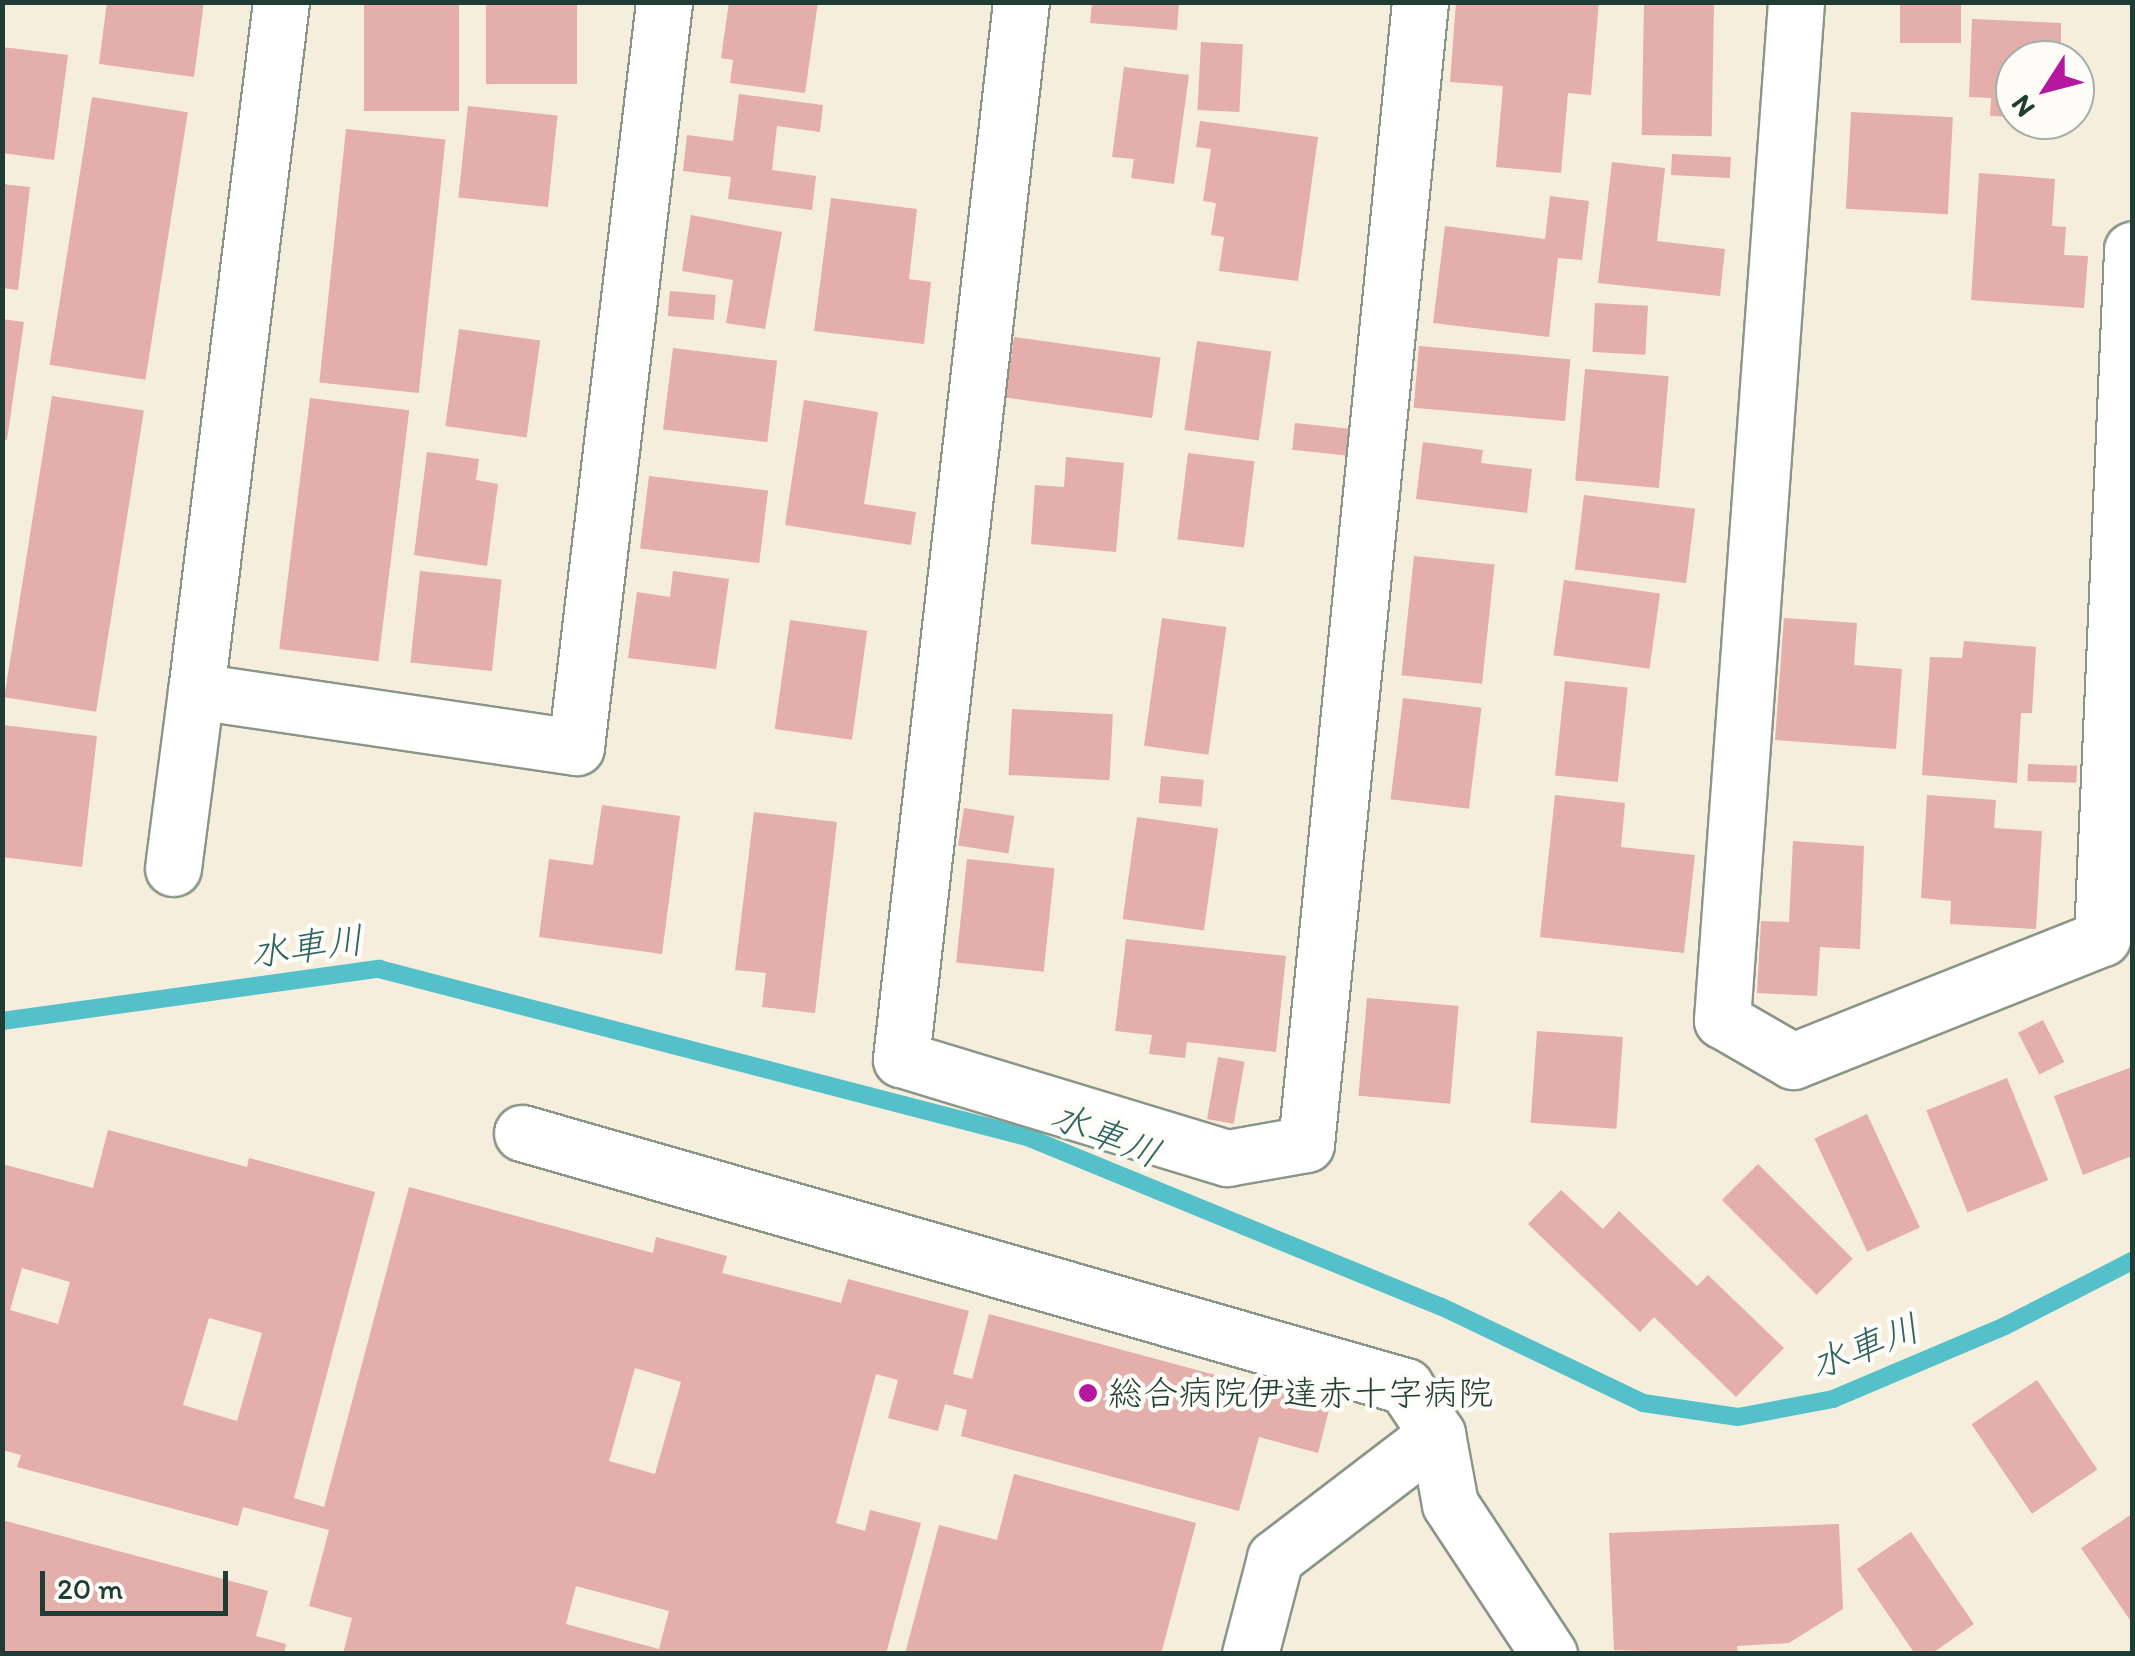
<!DOCTYPE html>
<meta charset="utf-8">
<style>
body{margin:0}
#map{position:relative;width:2135px;height:1656px;overflow:hidden;background:#f6eedc;font-family:Itim,"Klee One",sans-serif}
div>[style]{position:absolute}
.stream>*{height:18px;margin:-9px;padding:0 9px;transform-origin:9px;border-radius:9px;background:#53c0ca}
.building>*{inset:0;background:#e4aeaa;transform-origin:0 0}
.roads{filter:drop-shadow(2px 0 #8a9688) drop-shadow(-2px 0 #8a9688) drop-shadow(0 2px #8a9688) drop-shadow(0 -2px #8a9688)}
.minor>*{height:55px;margin:-27.5px;padding:0 27.5px;transform-origin:27.5px;border-radius:27.5px;background:#fff}
.dots>*{width:28px;height:28px;translate:-50% -50%;box-sizing:border-box;border:5px solid #fdfcf7;border-radius:50%}
span{translate:-50% -50%;white-space:nowrap;text-align:center;line-height:1.15;-webkit-text-stroke:9px #fdfcf7;paint-order:stroke}
.poi-label{font-size:35px;color:#1f3d34}
.left{translate:0 -50%;text-align:left}
.water-label{font-size:38px;color:#2f6461;font-style:italic}
.frame{position:absolute;inset:0;border:5px solid #1f3d34;pointer-events:none}
.north{position:absolute;left:1995px;top:40px;width:100px;height:100px;box-sizing:border-box;background:#fdfcf7;border:2px solid #a4b0a9;border-radius:50%;rotate:234deg;font-size:28px;font-weight:700;line-height:40px;text-align:center;color:#1f3d34}
.north::after{content:'';display:block;margin:auto;width:35px;height:45px;background:#b5179e;clip-path:polygon(50% 0,100% 100%,50% 72%,0 100%)}
.scale{position:absolute;left:40px;top:1571px;width:188px;height:45px;box-sizing:border-box;border:5px solid #1f3d34;border-top:0;padding-left:12px;font-size:30px;line-height:35px;white-space:nowrap;color:#1f3d34;-webkit-text-stroke:8px #fdfcf7;paint-order:stroke}
</style>
<div id="map">
<div class="stream">
<i style="left:2px;top:1021px;width:381px;rotate:-7.9deg"></i>
<i style="left:379px;top:969px;width:669px;rotate:14.53deg"></i>
<i style="left:1027px;top:1137px;width:446px;rotate:22.3deg"></i>
<i style="left:1440px;top:1306px;width:225px;rotate:25.5deg"></i>
<i style="left:1643px;top:1403px;width:96px;rotate:8.4deg"></i>
<i style="left:1738px;top:1417px;width:97px;rotate:-10.7deg"></i>
<i style="left:1833px;top:1399px;width:187px;rotate:-23deg"></i>
<i style="left:2005px;top:1326px;width:143px;rotate:-27.1deg"></i>
</div>
<div class="building">
<i style="clip-path:polygon(107px 2px,204px 2px,194px 77px,99px 64px)"></i>
<i style="left:364px;top:2px;width:95px;height:109px"></i>
<i style="left:486px;top:2px;width:91px;height:82px"></i>
<i style="clip-path:polygon(729px 2px,818px 2px,805px 93px,730px 83px,733px 60px,721px 58px)"></i>
<i style="clip-path:polygon(1092px 2px,1179px 2px,1177px 30px,1090px 23px)"></i>
<i style="clip-path:polygon(1456px 2px,1599px 2px,1591px 95px,1568px 93px,1561px 173px,1496px 167px,1503px 86px,1450px 82px)"></i>
<i style="left:1644px;top:2px;width:70px;height:133px;rotate:1deg"></i>
<i style="left:1900px;top:2px;width:61px;height:41px"></i>
<i style="clip-path:polygon(1972px 19px,2061px 23px,2061px 60px,2015px 60px,2015px 117px,1990px 116px,1991px 98px,1969px 97px)"></i>
<i style="left:1201px;top:42px;width:42px;height:68px;rotate:3deg"></i>
<i style="clip-path:polygon(2px 47px,68px 55px,54px 160px,2px 153px)"></i>
<i style="clip-path:polygon(1124px 67px,1189px 75px,1174px 184px,1131px 178px,1134px 159px,1112px 157px)"></i>
<i style="clip-path:polygon(739px 94px,823px 105px,820px 132px,777px 126px,772px 170px,816px 176px,812px 210px,728px 199px,731px 177px,683px 171px,687px 135px,733px 141px)"></i>
<i style="left:92px;top:97px;width:97px;height:271px;rotate:9deg"></i>
<i style="left:468px;top:106px;width:90px;height:92px;rotate:6deg"></i>
<i style="left:1851px;top:112px;width:102px;height:97px;rotate:3deg"></i>
<i style="clip-path:polygon(1200px 121px,1318px 137px,1298px 281px,1219px 271px,1224px 237px,1211px 235px,1216px 203px,1203px 201px,1211px 149px,1196px 147px)"></i>
<i style="left:346px;top:129px;width:100px;height:255px;rotate:6deg"></i>
<i style="left:1672px;top:154px;width:59px;height:21px;rotate:3deg"></i>
<i style="clip-path:polygon(1612px 162px,1665px 168px,1657px 241px,1725px 249px,1720px 296px,1598px 283px)"></i>
<i style="clip-path:polygon(1979px 173px,2055px 179px,2052px 226px,2066px 227px,2064px 255px,2088px 256px,2084px 308px,1971px 300px)"></i>
<i style="clip-path:polygon(2px 184px,30px 187px,18px 290px,2px 288px)"></i>
<i style="clip-path:polygon(1550px 196px,1589px 201px,1582px 260px,1558px 258px,1549px 337px,1433px 323px,1445px 226px,1545px 239px)"></i>
<i style="clip-path:polygon(831px 198px,917px 209px,909px 279px,931px 282px,924px 344px,814px 331px)"></i>
<i style="clip-path:polygon(691px 215px,782px 232px,765px 329px,726px 323px,733px 280px,682px 271px)"></i>
<i style="left:670px;top:291px;width:46px;height:25px;rotate:5deg"></i>
<i style="left:1595px;top:303px;width:53px;height:49px;rotate:3deg"></i>
<i style="clip-path:polygon(2px 319px,24px 322px,7px 440px,2px 440px)"></i>
<i style="left:459px;top:329px;width:82px;height:98px;rotate:8deg"></i>
<i style="left:1014px;top:337px;width:148px;height:61px;rotate:8deg"></i>
<i style="left:1197px;top:341px;width:75px;height:90px;rotate:8deg"></i>
<i style="left:1419px;top:346px;width:152px;height:62px;rotate:5deg"></i>
<i style="left:673px;top:348px;width:105px;height:82px;rotate:7deg"></i>
<i style="left:1585px;top:369px;width:84px;height:112px;rotate:5deg"></i>
<i style="left:52px;top:396px;width:93px;height:305px;rotate:9deg"></i>
<i style="left:310px;top:398px;width:100px;height:253px;rotate:7deg"></i>
<i style="clip-path:polygon(804px 400px,878px 412px,864px 504px,916px 512px,911px 545px,785px 525px)"></i>
<i style="left:1295px;top:423px;width:62px;height:27px;rotate:6deg"></i>
<i style="clip-path:polygon(1423px 442px,1483px 450px,1481px 463px,1532px 469px,1527px 513px,1416px 499px)"></i>
<i style="clip-path:polygon(427px 452px,479px 459px,476px 480px,498px 484px,487px 566px,414px 555px)"></i>
<i style="left:1188px;top:453px;width:67px;height:87px;rotate:7deg"></i>
<i style="clip-path:polygon(1066px 457px,1124px 463px,1116px 552px,1031px 544px,1035px 485px,1064px 487px)"></i>
<i style="left:649px;top:476px;width:120px;height:73px;rotate:7deg"></i>
<i style="left:1584px;top:495px;width:112px;height:75px;rotate:7deg"></i>
<i style="left:1414px;top:556px;width:81px;height:120px;rotate:6deg"></i>
<i style="left:420px;top:571px;width:82px;height:92px;rotate:6deg"></i>
<i style="clip-path:polygon(673px 571px,729px 579px,716px 669px,628px 658px,637px 592px,670px 597px)"></i>
<i style="left:1564px;top:580px;width:97px;height:76px;rotate:8deg"></i>
<i style="left:1162px;top:618px;width:65px;height:129px;rotate:8deg"></i>
<i style="clip-path:polygon(1784px 618px,1857px 623px,1854px 665px,1902px 669px,1896px 749px,1775px 740px)"></i>
<i style="left:790px;top:620px;width:78px;height:110px;rotate:8deg"></i>
<i style="clip-path:polygon(1964px 641px,2036px 647px,2032px 713px,2021px 713px,2017px 783px,1922px 775px,1930px 657px,1962px 658px)"></i>
<i style="left:1565px;top:681px;width:63px;height:95px;rotate:6deg"></i>
<i style="left:1403px;top:698px;width:79px;height:102px;rotate:7deg"></i>
<i style="left:1012px;top:709px;width:101px;height:66px;rotate:3deg"></i>
<i style="clip-path:polygon(2px 725px,97px 736px,82px 867px,2px 857px)"></i>
<i style="left:2028px;top:764px;width:49px;height:17px;rotate:2deg"></i>
<i style="left:1161px;top:776px;width:43px;height:27px;rotate:5deg"></i>
<i style="clip-path:polygon(1555px 795px,1625px 803px,1621px 847px,1695px 855px,1684px 953px,1540px 937px)"></i>
<i style="clip-path:polygon(1927px 795px,1996px 800px,1994px 828px,2042px 831px,2036px 929px,1950px 924px,1951px 901px,1921px 898px)"></i>
<i style="clip-path:polygon(602px 805px,680px 816px,662px 954px,539px 937px,549px 859px,593px 865px)"></i>
<i style="left:964px;top:808px;width:51px;height:38px;rotate:9deg"></i>
<i style="clip-path:polygon(754px 812px,837px 822px,815px 1013px,762px 1007px,766px 973px,735px 970px)"></i>
<i style="left:1137px;top:817px;width:82px;height:103px;rotate:8deg"></i>
<i style="clip-path:polygon(1793px 841px,1864px 846px,1860px 949px,1820px 947px,1817px 996px,1757px 993px,1761px 921px,1789px 922px)"></i>
<i style="left:967px;top:859px;width:88px;height:104px;rotate:6deg"></i>
<i style="clip-path:polygon(1126px 939px,1286px 956px,1276px 1052px,1187px 1042px,1185px 1058px,1149px 1054px,1152px 1035px,1115px 1031px)"></i>
<i style="left:1367px;top:998px;width:92px;height:98px;rotate:5deg"></i>
<i style="left:2043px;top:1020px;width:47px;height:28px;rotate:63deg"></i>
<i style="left:1537px;top:1031px;width:86px;height:92px;rotate:4deg"></i>
<i style="left:1218px;top:1057px;width:27px;height:63px;rotate:10deg"></i>
<i style="clip-path:polygon(2132px 1067px,2132px 1156px,2083px 1175px,2054px 1096px)"></i>
<i style="left:2007px;top:1078px;width:110px;height:87px;rotate:68deg"></i>
<i style="left:1867px;top:1114px;width:125px;height:58px;rotate:65deg"></i>
<i style="clip-path:polygon(evenodd,108px 1130px,247px 1167px,249px 1158px,375px 1192px,294px 1498px,324px 1507px,409px 1187px,653px 1253px,656px 1237px,727px 1256px,722px 1273px,841px 1303px,848px 1279px,969px 1311px,953px 1374px,972px 1379px,989px 1314px,1330px 1406px,1318px 1453px,1259px 1437px,1239px 1511px,961px 1436px,967px 1410px,945px 1404px,938px 1431px,888px 1418px,898px 1380px,876px 1374px,836px 1523px,865px 1531px,870px 1510px,921px 1523px,886px 1654px,343px 1654px,352px 1618px,309px 1606px,329px 1530px,243px 1507px,238px 1526px,17px 1467px,21px 1455px,2px 1450px,2px 1164px,93px 1188px,108px 1130px,22px 1268px,70px 1282px,58px 1324px,10px 1310px,22px 1268px,108px 1130px,209px 1318px,262px 1333px,237px 1421px,183px 1405px,209px 1318px,108px 1130px,635px 1368px,681px 1382px,655px 1474px,609px 1461px,635px 1368px,108px 1130px,576px 1586px,669px 1611px,659px 1649px,566px 1624px,576px 1586px)"></i>
<i style="left:1758px;top:1164px;width:134px;height:51px;rotate:45deg"></i>
<i style="clip-path:polygon(1561px 1190px,1603px 1229px,1619px 1211px,1697px 1286px,1708px 1275px,1784px 1348px,1736px 1397px,1654px 1317px,1640px 1332px,1528px 1224px)"></i>
<i style="left:2037px;top:1380px;width:108px;height:79px;rotate:56deg"></i>
<i style="clip-path:polygon(1014px 1474px,1196px 1523px,1161px 1654px,905px 1654px,939px 1525px,997px 1540px)"></i>
<i style="clip-path:polygon(2132px 1514px,2132px 1623px,2081px 1548px)"></i>
<i style="clip-path:polygon(2px 1520px,268px 1591px,256px 1636px,286px 1644px,284px 1654px,2px 1654px)"></i>
<i style="clip-path:polygon(1839px 1524px,1843px 1609px,1789px 1643px,1737px 1646px,1738px 1654px,1614px 1650px,1609px 1533px)"></i>
<i style="clip-path:polygon(1911px 1532px,1974px 1624px,1931px 1654px,1915px 1654px,1857px 1569px)"></i>
</div>
<div class="roads">
<div class="minor">
<i style="left:281px;top:2px;width:694px;rotate:97.03deg"></i>
<i style="left:196px;top:691px;width:384px;rotate:8.4deg"></i>
<i style="left:576px;top:747px;width:750px;rotate:-83.26deg"></i>
<i style="left:1021px;top:2px;width:1064px;rotate:96.48deg"></i>
<i style="left:901px;top:1059px;width:341px;rotate:16.9deg"></i>
<i style="left:1227px;top:1158px;width:80px;rotate:-10deg"></i>
<i style="left:1306px;top:1144px;width:1148px;rotate:-84.3deg"></i>
<i style="left:1796px;top:2px;width:1021px;rotate:94.16deg"></i>
<i style="left:1722px;top:1020px;width:82px;rotate:30deg"></i>
<i style="left:1793px;top:1061px;width:333px;rotate:-21.7deg"></i>
<i style="left:2102px;top:938px;width:689px;rotate:-87.5deg"></i>
<i style="left:173px;top:868px;width:178px;rotate:-82.6deg"></i>
<i style="left:522px;top:1133px;width:919px;rotate:15.99deg"></i>
<i style="left:1405px;top:1386px;width:58px;rotate:56.3deg"></i>
<i style="left:1437px;top:1434px;width:71px;rotate:79.5deg"></i>
<i style="left:1450px;top:1504px;width:180px;rotate:56.6deg"></i>
<i style="left:1250px;top:1654px;width:99px;rotate:-75.4deg"></i>
<i style="left:1275px;top:1558px;width:204px;rotate:-37.4deg"></i>
</div>
</div>
<div class="dots">
<i style="left:1088px;top:1393px;background:#b5179e"></i>
</div>
<div class="poi-label">
<span class="left" style="left:1108px;top:1393px">総合病院伊達赤十字病院</span>
</div>
<div class="water-label">
<span style="left:307px;top:947px;rotate:-7deg">水車川</span>
<span style="left:1106px;top:1135px;rotate:22deg">水車川</span>
<span style="left:1865px;top:1347px;rotate:-21deg">水車川</span>
</div>
<div class="frame"></div>
<div class="north">N</div>
<div class="scale">20 m</div>
</div>
